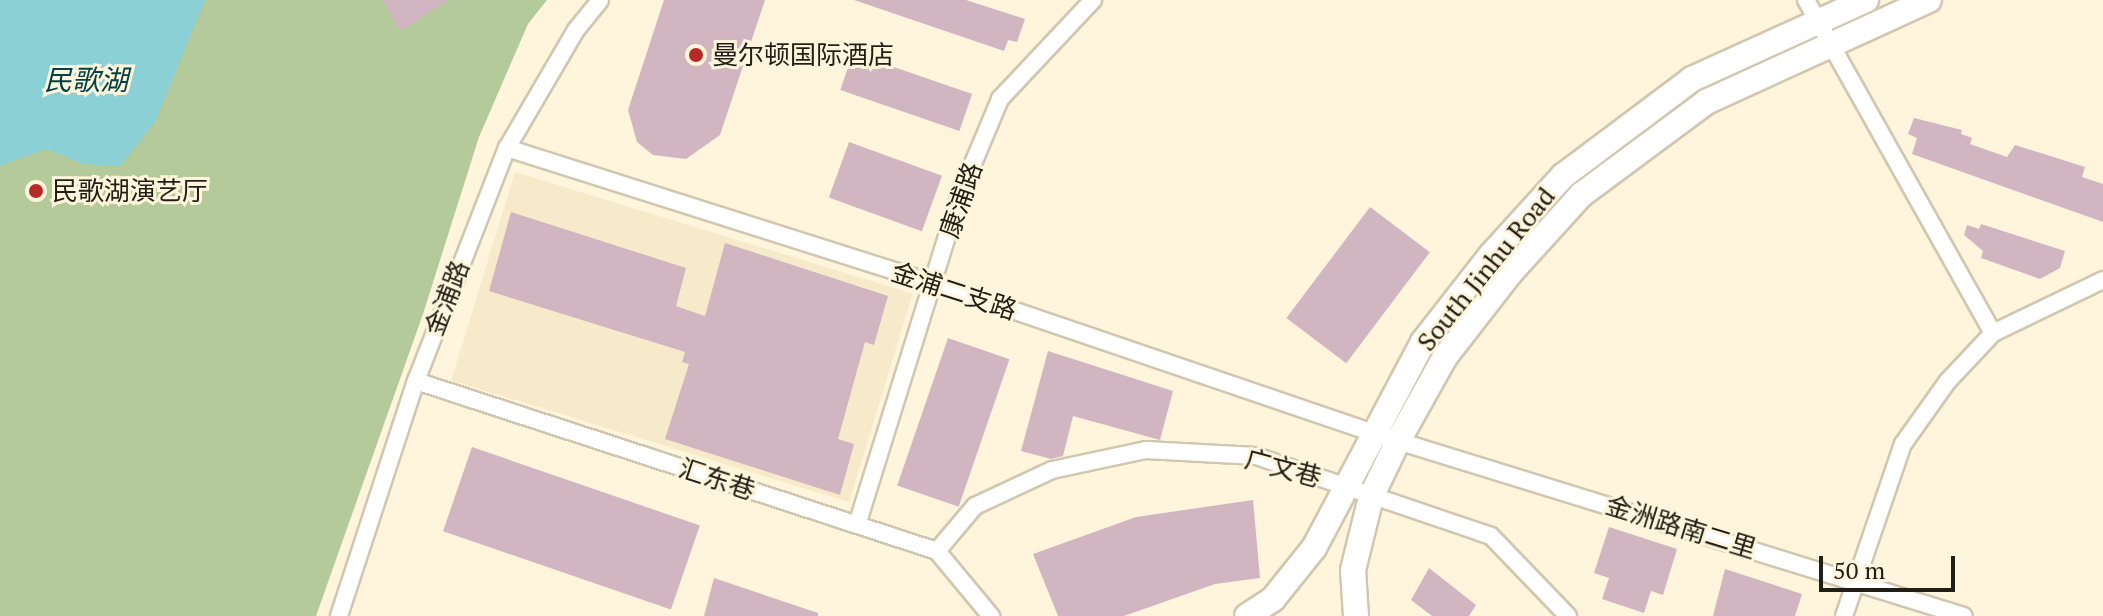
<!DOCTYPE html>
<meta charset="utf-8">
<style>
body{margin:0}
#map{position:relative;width:2103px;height:616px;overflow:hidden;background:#fef5dc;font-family:"PT Serif","Noto Sans SC",serif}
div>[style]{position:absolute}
.built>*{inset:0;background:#f6eaca;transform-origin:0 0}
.green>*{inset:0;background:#b4ca9b}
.water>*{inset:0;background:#8bd0d5}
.building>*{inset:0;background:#d1b6c1;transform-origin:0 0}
.roads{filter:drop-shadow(2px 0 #d1c7b0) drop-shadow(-2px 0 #d1c7b0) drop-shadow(0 2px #d1c7b0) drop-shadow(0 -2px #d1c7b0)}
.street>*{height:16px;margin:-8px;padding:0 8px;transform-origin:8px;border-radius:8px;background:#fff}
.secondary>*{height:24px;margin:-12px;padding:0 12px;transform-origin:12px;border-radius:12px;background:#fff}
.dots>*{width:22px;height:22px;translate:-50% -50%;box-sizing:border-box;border:4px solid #fef5dc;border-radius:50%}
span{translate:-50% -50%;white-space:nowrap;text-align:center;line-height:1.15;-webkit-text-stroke:6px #fef5dc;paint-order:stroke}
.poi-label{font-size:26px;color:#211e15}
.left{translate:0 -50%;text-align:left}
.street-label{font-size:26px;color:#211e15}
.water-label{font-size:28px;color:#004347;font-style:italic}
.scale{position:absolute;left:1819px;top:556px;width:136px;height:36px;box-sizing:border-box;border:4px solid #211e15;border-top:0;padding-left:10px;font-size:24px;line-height:28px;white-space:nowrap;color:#211e15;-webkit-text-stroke:6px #fef5dc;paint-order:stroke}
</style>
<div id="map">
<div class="built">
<i style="left:515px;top:172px;width:416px;height:218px;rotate:17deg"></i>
</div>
<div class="green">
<i style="clip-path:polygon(0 0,547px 0,528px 24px,479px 137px,423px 314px,316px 616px,0 616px)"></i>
</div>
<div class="water">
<i style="clip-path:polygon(0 0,205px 0,155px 122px,120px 166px,84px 164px,46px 149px,0 166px)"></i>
</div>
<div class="building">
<i style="clip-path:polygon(382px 0,449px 0,400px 31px)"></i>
<i style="clip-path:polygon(664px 0,765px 0,720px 135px,686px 159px,653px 155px,637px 142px,628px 110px)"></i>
<i style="clip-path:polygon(854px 0,966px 0,1025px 19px,1017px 42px,1008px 40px,1004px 51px)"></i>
<i style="left:853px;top:53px;width:126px;height:39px;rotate:19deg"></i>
<i style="clip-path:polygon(1914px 118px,1962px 130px,1961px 134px,1972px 138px,1970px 144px,2007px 157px,2015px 145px,2085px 167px,2082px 177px,2103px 184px,2103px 222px,1912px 154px,1917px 138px,1908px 134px)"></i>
<i style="left:849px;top:142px;width:99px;height:59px;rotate:20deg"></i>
<i style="left:1370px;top:207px;width:75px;height:139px;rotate:37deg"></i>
<i style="clip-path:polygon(511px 212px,686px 268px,676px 306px,705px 316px,725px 243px,888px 296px,874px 345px,865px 342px,838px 439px,854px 444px,840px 495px,665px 439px,689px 364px,682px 362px,685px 352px,489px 291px)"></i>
<i style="clip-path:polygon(1981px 224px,2065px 251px,2060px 268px,2040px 279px,1981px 258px,1983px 251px,1964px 235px,1967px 225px,1979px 229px)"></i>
<i style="left:948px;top:338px;width:65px;height:156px;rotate:19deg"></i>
<i style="clip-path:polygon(1048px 351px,1173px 391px,1160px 440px,1073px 416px,1063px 456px,1051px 459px,1021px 451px)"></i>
<i style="left:472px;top:447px;width:241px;height:89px;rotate:19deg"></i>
<i style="clip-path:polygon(1253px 500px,1260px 578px,1215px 584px,1124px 616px,1058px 616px,1033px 554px,1136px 517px)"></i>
<i style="clip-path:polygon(1609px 527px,1677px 549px,1663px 595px,1651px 591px,1644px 613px,1602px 599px,1609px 578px,1594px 573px)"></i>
<i style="clip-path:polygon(1429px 568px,1476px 605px,1469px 616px,1432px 616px,1411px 600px)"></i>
<i style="clip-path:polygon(1725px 569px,1802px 594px,1795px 616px,1713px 616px)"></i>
<i style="clip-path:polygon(714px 578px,818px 613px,818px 616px,704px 616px)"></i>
</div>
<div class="roads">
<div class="street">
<i style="left:1806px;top:0;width:382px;rotate:60.7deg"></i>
<i style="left:507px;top:148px;width:447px;rotate:17.6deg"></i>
<i style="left:933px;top:283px;width:491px;rotate:18.8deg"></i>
<i style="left:1398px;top:441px;width:592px;rotate:17.18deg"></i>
<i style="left:416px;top:381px;width:548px;rotate:18.07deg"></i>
<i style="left:937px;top:551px;width:85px;rotate:50.3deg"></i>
<i style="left:857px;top:525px;width:349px;rotate:-72.7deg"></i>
<i style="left:961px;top:192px;width:101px;rotate:-67.2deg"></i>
<i style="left:1000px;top:99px;width:136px;rotate:-46.8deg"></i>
<i style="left:937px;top:551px;width:59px;rotate:-49.8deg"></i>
<i style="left:975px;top:506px;width:85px;rotate:-25.1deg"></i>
<i style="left:1052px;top:470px;width:96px;rotate:-12deg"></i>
<i style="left:1146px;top:450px;width:110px;rotate:3.1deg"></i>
<i style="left:1256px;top:456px;width:248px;rotate:18.8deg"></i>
<i style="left:1491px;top:536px;width:111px;rotate:46.1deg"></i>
<i style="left:339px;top:616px;width:247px;rotate:-71.9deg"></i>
<i style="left:416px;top:381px;width:250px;rotate:-68.7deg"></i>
<i style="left:507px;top:148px;width:137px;rotate:-59.7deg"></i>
<i style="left:576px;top:30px;width:38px;rotate:-51deg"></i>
<i style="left:1844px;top:616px;width:182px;rotate:-71.1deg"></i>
<i style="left:1903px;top:444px;width:76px;rotate:-54.6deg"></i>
<i style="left:1947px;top:382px;width:67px;rotate:-46.8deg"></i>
<i style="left:1993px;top:333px;width:122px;rotate:-25.7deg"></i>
</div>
<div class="secondary">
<i style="left:1247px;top:616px;width:31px;rotate:-33deg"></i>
<i style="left:1273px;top:599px;width:65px;rotate:-51.2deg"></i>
<i style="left:1314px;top:548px;width:233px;rotate:-62.1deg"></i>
<i style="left:1423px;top:342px;width:110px;rotate:-52deg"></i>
<i style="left:1491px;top:255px;width:107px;rotate:-47.7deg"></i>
<i style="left:1563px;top:176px;width:161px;rotate:-36.9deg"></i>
<i style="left:1692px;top:79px;width:191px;rotate:-24.4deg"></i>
<i style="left:1356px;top:616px;width:46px;rotate:-93.7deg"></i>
<i style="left:1353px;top:570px;width:75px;rotate:-76.1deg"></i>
<i style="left:1371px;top:497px;width:62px;rotate:-64.3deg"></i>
<i style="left:1398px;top:441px;width:96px;rotate:-60.8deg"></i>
<i style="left:1445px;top:357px;width:108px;rotate:-52.2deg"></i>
<i style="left:1511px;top:272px;width:104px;rotate:-47.7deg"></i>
<i style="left:1581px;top:195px;width:156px;rotate:-36.6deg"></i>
<i style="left:1706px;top:102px;width:245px;rotate:-24.6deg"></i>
</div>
</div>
<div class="dots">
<i style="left:696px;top:55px;background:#b92a26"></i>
<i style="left:36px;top:191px;background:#b92a26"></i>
</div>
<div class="poi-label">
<span class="left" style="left:712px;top:55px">曼尔顿国际酒店</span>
<span class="left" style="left:52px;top:191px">民歌湖演艺厅</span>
</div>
<div class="street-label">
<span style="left:961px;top:200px;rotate:-71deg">康浦路</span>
<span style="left:1486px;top:269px;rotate:-51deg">South Jinhu Road</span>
<span style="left:954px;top:291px;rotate:18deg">金浦二支路</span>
<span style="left:447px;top:298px;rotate:-69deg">金浦路</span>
<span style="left:1283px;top:468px;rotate:15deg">广文巷</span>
<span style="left:717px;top:479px;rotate:18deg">汇东巷</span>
<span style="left:1681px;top:527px;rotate:17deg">金洲路南二里</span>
</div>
<div class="water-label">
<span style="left:86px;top:80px">民歌湖</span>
</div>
<div class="scale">50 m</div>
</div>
